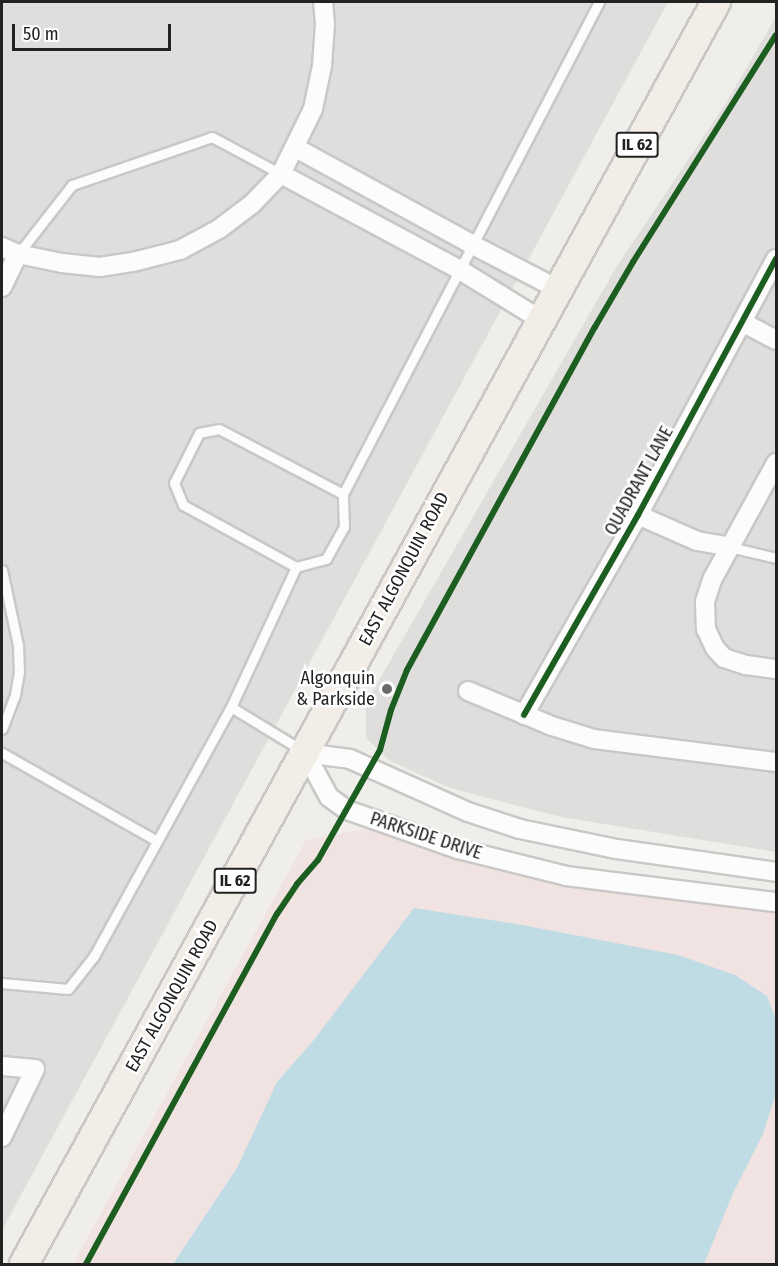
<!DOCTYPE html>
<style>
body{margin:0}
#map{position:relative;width:778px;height:1266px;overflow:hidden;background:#f0eeeb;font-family:"Fira Sans Condensed",sans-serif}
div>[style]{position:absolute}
.residential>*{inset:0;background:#dfdedc}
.commercial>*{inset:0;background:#f1e3e1}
.water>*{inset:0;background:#bfdbe3}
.roads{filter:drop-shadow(2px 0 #c9c8c7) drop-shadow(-2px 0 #c9c8c7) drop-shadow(0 2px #c9c8c7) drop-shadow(0 -2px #c9c8c7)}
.service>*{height:9px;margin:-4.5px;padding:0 4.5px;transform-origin:4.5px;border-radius:4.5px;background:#fdfcfc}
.minor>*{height:18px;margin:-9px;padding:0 9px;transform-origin:9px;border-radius:9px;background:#fdfcfc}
.primary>*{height:28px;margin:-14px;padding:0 14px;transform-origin:14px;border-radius:14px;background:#f3ede7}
.cycleway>*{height:6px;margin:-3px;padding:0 3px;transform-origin:3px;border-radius:3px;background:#1b5e20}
.dots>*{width:16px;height:16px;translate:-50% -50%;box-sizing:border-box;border:3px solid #fff;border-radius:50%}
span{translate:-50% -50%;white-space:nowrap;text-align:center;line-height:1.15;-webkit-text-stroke:5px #fff;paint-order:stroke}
.shield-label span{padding:2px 4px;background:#fff;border:2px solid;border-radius:4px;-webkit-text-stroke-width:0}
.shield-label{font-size:16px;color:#222;font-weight:700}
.street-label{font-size:18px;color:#222}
.poi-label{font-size:18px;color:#222}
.right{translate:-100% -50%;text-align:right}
.frame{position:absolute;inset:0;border:3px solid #222;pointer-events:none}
.scale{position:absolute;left:12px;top:24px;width:159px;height:27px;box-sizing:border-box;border:3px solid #222;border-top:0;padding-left:8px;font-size:18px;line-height:21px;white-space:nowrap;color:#222;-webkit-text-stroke:4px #fff;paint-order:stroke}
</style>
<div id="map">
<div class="residential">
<i style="clip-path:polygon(2px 2px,668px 2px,2px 1230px)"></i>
<i style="clip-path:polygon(774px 20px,776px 21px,776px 852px,561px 817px,450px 788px,390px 761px,366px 738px,366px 703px,617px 266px,726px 103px)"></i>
</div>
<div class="commercial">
<i style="clip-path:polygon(364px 829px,521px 872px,776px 902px,776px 1264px,73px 1264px,306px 840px)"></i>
</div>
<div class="water">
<i style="clip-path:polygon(414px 908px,517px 924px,678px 955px,735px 975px,767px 996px,776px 1019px,776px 1093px,763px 1134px,733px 1193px,704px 1264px,173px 1264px,237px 1168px,277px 1082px,313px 1041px)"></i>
</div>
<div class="roads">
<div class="service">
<i style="left:18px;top:254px;width:88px;rotate:-52deg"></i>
<i style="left:72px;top:185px;width:148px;rotate:-18.9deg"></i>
<i style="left:212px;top:137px;width:78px;rotate:28.2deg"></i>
<i style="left:730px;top:547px;width:47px;rotate:13.4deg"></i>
<i style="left:296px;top:567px;width:129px;rotate:-151.2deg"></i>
<i style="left:183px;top:505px;width:24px;rotate:-112deg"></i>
<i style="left:174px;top:483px;width:56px;rotate:-63.4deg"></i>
<i style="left:199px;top:433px;width:20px;rotate:-11deg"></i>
<i style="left:219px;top:429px;width:140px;rotate:27.7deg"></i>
<i style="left:2px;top:570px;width:77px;rotate:78deg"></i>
<i style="left:18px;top:645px;width:27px;rotate:88deg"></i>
<i style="left:19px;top:672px;width:23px;rotate:100deg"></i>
<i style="left:15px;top:695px;width:36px;rotate:111deg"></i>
<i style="left:231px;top:707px;width:84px;rotate:31.4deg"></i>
<i style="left:2px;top:753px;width:178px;rotate:29.6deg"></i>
<i style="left:2px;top:983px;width:66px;rotate:5.2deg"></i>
<i style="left:68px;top:989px;width:42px;rotate:-51.8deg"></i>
<i style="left:94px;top:956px;width:284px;rotate:-61.2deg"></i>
<i style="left:231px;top:707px;width:154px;rotate:-65.1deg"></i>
<i style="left:296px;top:567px;width:31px;rotate:-15deg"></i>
<i style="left:326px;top:559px;width:37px;rotate:-61deg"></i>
<i style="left:344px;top:527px;width:33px;rotate:-92deg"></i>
<i style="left:343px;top:494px;width:555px;rotate:-62.51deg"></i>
</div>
<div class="minor">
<i style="left:296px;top:148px;width:202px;rotate:28.7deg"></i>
<i style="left:473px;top:245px;width:96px;rotate:27.4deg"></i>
<i style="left:281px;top:174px;width:203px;rotate:28.2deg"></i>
<i style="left:460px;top:270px;width:95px;rotate:31.7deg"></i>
<i style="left:2px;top:247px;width:17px;rotate:24deg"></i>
<i style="left:18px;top:254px;width:45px;rotate:11.6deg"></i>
<i style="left:62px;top:263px;width:38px;rotate:6deg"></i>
<i style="left:100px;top:267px;width:33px;rotate:-9deg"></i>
<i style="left:133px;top:262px;width:49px;rotate:-14.3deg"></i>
<i style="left:180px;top:250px;width:44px;rotate:-28.3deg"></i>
<i style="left:219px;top:229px;width:41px;rotate:-37.1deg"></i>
<i style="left:252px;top:204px;width:42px;rotate:-46deg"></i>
<i style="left:281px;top:174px;width:72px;rotate:-63.8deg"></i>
<i style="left:313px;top:109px;width:44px;rotate:-78.2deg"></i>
<i style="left:322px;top:66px;width:42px;rotate:-85.9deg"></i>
<i style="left:325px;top:24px;width:22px;rotate:-95deg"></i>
<i style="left:2px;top:287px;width:37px;rotate:-64deg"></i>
<i style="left:742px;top:322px;width:38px;rotate:28deg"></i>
<i style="left:776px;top:463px;width:133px;rotate:118.7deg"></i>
<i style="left:712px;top:580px;width:23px;rotate:108deg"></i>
<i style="left:705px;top:602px;width:27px;rotate:88deg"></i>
<i style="left:706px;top:629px;width:21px;rotate:65deg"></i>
<i style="left:715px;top:648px;width:13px;rotate:48deg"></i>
<i style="left:724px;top:658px;width:23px;rotate:18deg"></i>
<i style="left:746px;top:665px;width:30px;rotate:8deg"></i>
<i style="left:638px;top:515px;width:64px;rotate:23.8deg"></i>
<i style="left:697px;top:541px;width:34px;rotate:10deg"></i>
<i style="left:468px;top:691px;width:91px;rotate:22.6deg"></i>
<i style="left:552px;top:726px;width:44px;rotate:17.2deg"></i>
<i style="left:594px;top:739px;width:183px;rotate:7.2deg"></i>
<i style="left:524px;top:715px;width:230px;rotate:-60.3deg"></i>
<i style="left:638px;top:515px;width:291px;rotate:-61.7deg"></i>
<i style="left:305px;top:753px;width:50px;rotate:61.4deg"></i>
<i style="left:329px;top:797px;width:22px;rotate:36deg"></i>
<i style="left:347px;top:810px;width:118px;rotate:19.4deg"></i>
<i style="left:458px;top:849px;width:111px;rotate:14deg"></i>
<i style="left:566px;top:876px;width:212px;rotate:7.1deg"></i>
<i style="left:305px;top:753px;width:45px;rotate:7.6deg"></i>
<i style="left:350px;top:759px;width:129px;rotate:24.2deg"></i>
<i style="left:468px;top:812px;width:55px;rotate:18.1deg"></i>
<i style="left:520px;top:829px;width:99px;rotate:11.7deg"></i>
<i style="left:617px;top:849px;width:161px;rotate:8.2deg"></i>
<i style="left:2px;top:1066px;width:33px;rotate:5deg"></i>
<i style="left:35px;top:1069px;width:76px;rotate:115.9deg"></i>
</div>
<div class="primary">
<i style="left:24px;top:1264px;width:1439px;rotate:-61.26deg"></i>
</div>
</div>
<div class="cycleway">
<i style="left:524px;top:715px;width:230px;rotate:-60.3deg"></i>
<i style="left:638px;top:515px;width:291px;rotate:-61.7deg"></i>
<i style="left:86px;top:1264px;width:399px;rotate:-61.4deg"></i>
<i style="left:277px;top:914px;width:36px;rotate:-56deg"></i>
<i style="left:297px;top:884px;width:32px;rotate:-49deg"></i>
<i style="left:318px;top:860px;width:126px;rotate:-60.6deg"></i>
<i style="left:380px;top:750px;width:41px;rotate:-74.6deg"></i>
<i style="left:391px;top:710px;width:43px;rotate:-68.2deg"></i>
<i style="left:407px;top:670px;width:391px;rotate:-61.3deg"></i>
<i style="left:595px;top:327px;width:75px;rotate:-59.7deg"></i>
<i style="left:633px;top:262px;width:268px;rotate:-57.8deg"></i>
</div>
<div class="dots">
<i style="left:387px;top:689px;background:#6a6968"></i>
</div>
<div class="shield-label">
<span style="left:637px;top:145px">IL 62</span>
<span style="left:235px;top:881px">IL 62</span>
</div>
<div class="street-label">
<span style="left:639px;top:481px;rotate:-61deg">QUADRANT LANE</span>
<span style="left:404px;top:569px;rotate:-62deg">EAST ALGONQUIN ROAD</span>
<span style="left:426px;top:836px;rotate:18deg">PARKSIDE DRIVE</span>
<span style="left:172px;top:996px;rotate:-61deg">EAST ALGONQUIN ROAD</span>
</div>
<div class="poi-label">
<span class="right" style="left:375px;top:689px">Algonquin<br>&amp; Parkside</span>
</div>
<div class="frame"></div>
<div class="scale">50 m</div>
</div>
